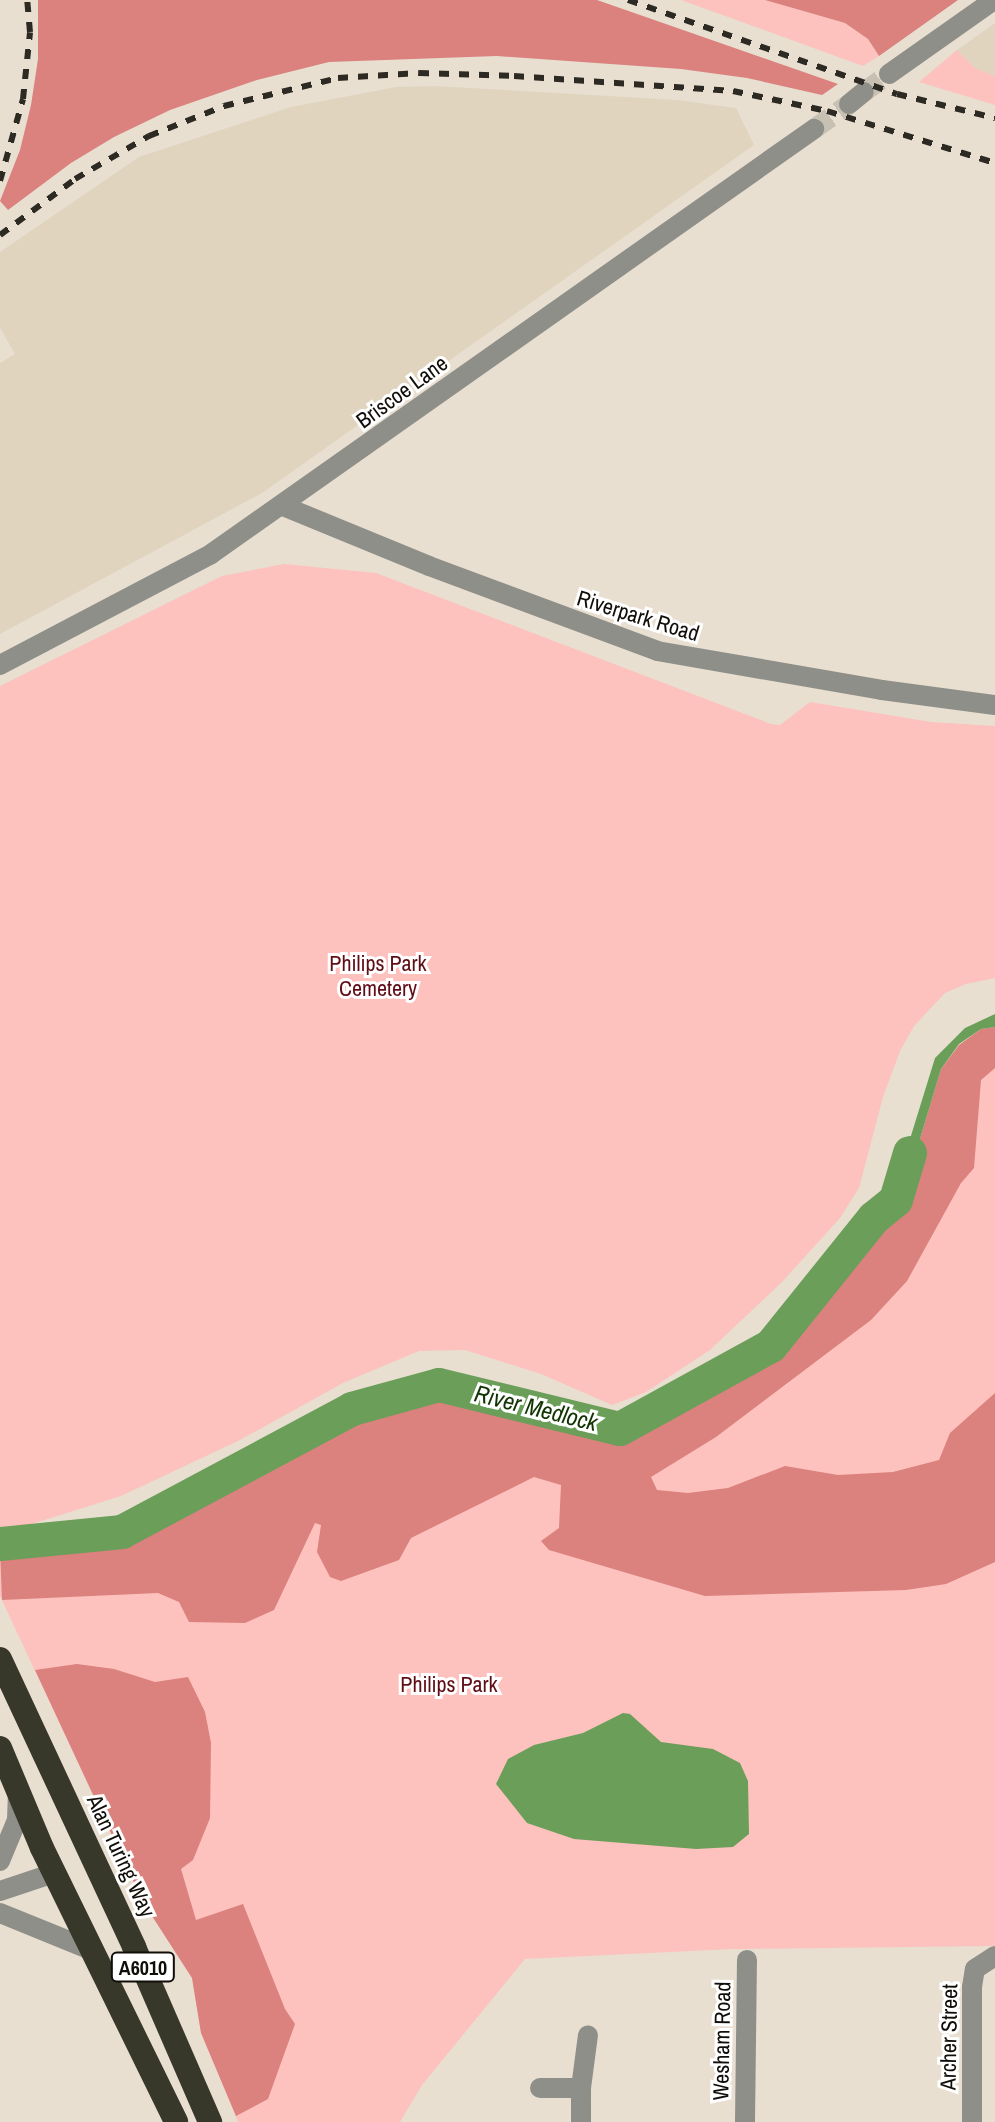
<!DOCTYPE html>
<style>
body{margin:0}
#map{position:relative;width:995px;height:2122px;overflow:hidden;background:#e8dfd1;font-family:"Archivo Narrow",sans-serif}
div>[style]{position:absolute}
.built>*{inset:0;background:#e0d4bf}
.green>*{inset:0;background:#fdc1be}
.forest>*{inset:0;background:#db817e}
.water>*{inset:0;background:#6a9e59}
.river>*{height:34px;margin:-17px;padding:0 17px;transform-origin:17px;border-radius:17px;background:#6a9e59}
.minor-tunnel>*{height:20px;margin-top:-10px;transform-origin:0;background:repeating-linear-gradient(90deg,#c8c0b3 0 20px,transparent 0 30px)}
.minor>*{height:20px;margin:-10px;padding:0 10px;transform-origin:10px;border-radius:10px;background:#8f8f89}
.highway>*{height:24px;margin:-12px;padding:0 12px;transform-origin:12px;border-radius:12px;background:#37372a}
.rail>*{height:6px;margin-top:-3px;transform-origin:0;background:repeating-linear-gradient(90deg,#2d2923 0 10px,transparent 0 20px)}
span{translate:-50% -50%;white-space:nowrap;text-align:center;line-height:1.15;-webkit-text-stroke:6px #fff;paint-order:stroke}
.shield-label span{padding:2px 6px;background:#fff;border:2px solid;border-radius:6px;-webkit-text-stroke-width:0}
.shield-label{font-size:20px;color:#110e09;font-weight:700}
.street-label{font-size:22px;color:#110e09}
.park-label{font-size:22px;color:#600e16}
.water-label{font-size:24px;color:#123503;font-style:italic}
</style>
<div id="map">
<div class="built">
<i style="clip-path:polygon(995px 23px,995px 76px,975px 68px,957px 50px)"></i>
<i style="clip-path:polygon(436px 86px,678px 100px,736px 108px,754px 145px,262px 493px,0 634px,0 363px,15px 354px,0 328px,0 252px,139px 157px,291px 107px,396px 87px)"></i>
</div>
<div class="green">
<i style="clip-path:polygon(681px 0,765px 0,845px 23px,868px 39px,879px 56px,863px 66px)"></i>
<i style="clip-path:polygon(957px 50px,975px 68px,995px 76px,995px 105px,919px 82px)"></i>
<i style="clip-path:polygon(284px 564px,376px 573px,771px 724px,780px 725px,810px 702px,931px 722px,995px 726px,995px 978px,966px 984px,945px 993px,914px 1026px,900px 1051px,883px 1097px,859px 1188px,840px 1218px,782px 1282px,710px 1350px,646px 1392px,612px 1405px,541px 1374px,465px 1350px,419px 1351px,343px 1383px,238px 1441px,121px 1496px,0 1534px,0 686px,222px 576px)"></i>
<i style="clip-path:polygon(995px 1027px,995px 1946px,733px 1949px,525px 1959px,422px 2085px,400px 2122px,238px 2122px,201px 2033px,192px 1978px,143px 1902px,0 1596px,0 1549px,123px 1536px,355px 1412px,439px 1388px,620px 1432px,774px 1348px,877px 1220px,901px 1202px,941px 1069px)"></i>
</div>
<div class="forest">
<i style="clip-path:polygon(38px 0,597px 0,838px 84px,822px 95px,747px 78px,681px 69px,497px 56px,329px 62px,257px 80px,170px 110px,114px 137px,71px 163px,8px 210px,0 201px,20px 150px,31px 105px,38px 59px)"></i>
<i style="clip-path:polygon(765px 0,958px 0,879px 56px,868px 39px,845px 23px)"></i>
<i style="clip-path:polygon(995px 1027px,995px 1068px,981px 1080px,974px 1168px,961px 1183px,907px 1281px,871px 1320px,716px 1437px,651px 1477px,657px 1490px,688px 1493px,728px 1488px,785px 1466px,838px 1475px,893px 1472px,939px 1460px,950px 1433px,995px 1393px,995px 1562px,946px 1584px,906px 1590px,705px 1596px,549px 1550px,541px 1541px,559px 1528px,561px 1485px,534px 1477px,411px 1538px,399px 1560px,341px 1581px,330px 1577px,317px 1552px,321px 1525px,315px 1523px,274px 1610px,245px 1623px,189px 1622px,179px 1602px,158px 1593px,2px 1600px,0 1549px,123px 1536px,355px 1412px,439px 1388px,620px 1432px,774px 1348px,877px 1220px,901px 1202px,941px 1069px,959px 1045px,981px 1029px)"></i>
<i style="clip-path:polygon(77px 1664px,114px 1669px,155px 1682px,188px 1677px,205px 1712px,211px 1743px,210px 1818px,193px 1860px,181px 1869px,196px 1920px,243px 1904px,285px 2009px,295px 2024px,268px 2099px,236px 2116px,201px 2033px,192px 1978px,143px 1902px,35px 1670px)"></i>
</div>
<div class="water">
<i style="clip-path:polygon(995px 1014px,995px 1027px,981px 1029px,959px 1044px,941px 1069px,901px 1202px,893px 1194px,935px 1058px,965px 1028px)"></i>
<i style="clip-path:polygon(623px 1713px,630px 1714px,661px 1742px,713px 1749px,740px 1763px,748px 1781px,749px 1834px,733px 1847px,696px 1849px,574px 1839px,527px 1823px,496px 1784px,508px 1759px,534px 1745px,583px 1733px)"></i>
</div>
<div class="river">
<i style="left:0;top:1544px;width:123px;rotate:-5.6deg"></i>
<i style="left:122px;top:1532px;width:261px;rotate:-28.1deg"></i>
<i style="left:352px;top:1409px;width:90px;rotate:-15.4deg"></i>
<i style="left:439px;top:1385px;width:186px;rotate:13.7deg"></i>
<i style="left:620px;top:1429px;width:172px;rotate:-28.8deg"></i>
<i style="left:771px;top:1346px;width:164px;rotate:-51.2deg"></i>
<i style="left:874px;top:1218px;width:28px;rotate:-39deg"></i>
<i style="left:896px;top:1200px;width:49px;rotate:-73.4deg"></i>
</div>
<div class="minor-tunnel">
<i style="left:864px;top:92px;width:31px;rotate:-36deg"></i>
<i style="left:814px;top:129px;width:43px;rotate:-35.5deg"></i>
</div>
<div class="minor">
<i style="left:889px;top:74px;width:128px;rotate:-35.2deg"></i>
<i style="left:849px;top:104px;width:19px;rotate:-39deg"></i>
<i style="left:283px;top:506px;width:158px;rotate:22.3deg"></i>
<i style="left:429px;top:566px;width:243px;rotate:20.4deg"></i>
<i style="left:657px;top:651px;width:228px;rotate:9.8deg"></i>
<i style="left:882px;top:690px;width:114px;rotate:7.6deg"></i>
<i style="left:0;top:665px;width:238px;rotate:-27.7deg"></i>
<i style="left:211px;top:554px;width:738px;rotate:-35.18deg"></i>
<i style="left:0;top:1861px;width:44px;rotate:-67.5deg"></i>
<i style="left:17px;top:1820px;width:27px;rotate:-88deg"></i>
<i style="left:0;top:1891px;width:57px;rotate:-18.4deg"></i>
<i style="left:0;top:1913px;width:98px;rotate:22.1deg"></i>
<i style="left:540px;top:2088px;width:41px"></i>
<i style="left:581px;top:2122px;width:34px;rotate:-90deg"></i>
<i style="left:581px;top:2088px;width:53px;rotate:-82.5deg"></i>
<i style="left:745px;top:2122px;width:162px;rotate:-89.3deg"></i>
<i style="left:972px;top:2122px;width:135px;rotate:-90deg"></i>
<i style="left:972px;top:1987px;width:18px;rotate:-81deg"></i>
<i style="left:975px;top:1969px;width:24px;rotate:-33deg"></i>
</div>
<div class="highway">
<i style="left:0;top:1659px;width:318px;rotate:65deg"></i>
<i style="left:134px;top:1947px;width:191px;rotate:66.5deg"></i>
<i style="left:0;top:1748px;width:108px;rotate:67.2deg"></i>
<i style="left:42px;top:1848px;width:305px;rotate:63.9deg"></i>
</div>
<div class="rail">
<i style="left:628px;top:0;width:285px;rotate:19.3deg"></i>
<i style="left:897px;top:94px;width:101px;rotate:13.8deg"></i>
<i style="left:0;top:181px;width:85px;rotate:-74.3deg"></i>
<i style="left:23px;top:99px;width:67px;rotate:-84deg"></i>
<i style="left:30px;top:32px;width:32px;rotate:-95deg"></i>
<i style="left:0;top:235px;width:94px;rotate:-36.7deg"></i>
<i style="left:75px;top:179px;width:86px;rotate:-30.2deg"></i>
<i style="left:149px;top:136px;width:81px;rotate:-21.8deg"></i>
<i style="left:224px;top:106px;width:117px;rotate:-13.8deg"></i>
<i style="left:338px;top:78px;width:81px;rotate:-3.5deg"></i>
<i style="left:419px;top:73px;width:95px;rotate:1.8deg"></i>
<i style="left:514px;top:76px;width:220px;rotate:3.9deg"></i>
<i style="left:733px;top:91px;width:96px;rotate:12deg"></i>
<i style="left:827px;top:111px;width:176px;rotate:17.2deg"></i>
</div>
<div class="shield-label">
<span style="left:143px;top:1967px">A6010</span>
</div>
<div class="street-label">
<span style="left:402px;top:392px;rotate:-36deg">Briscoe Lane</span>
<span style="left:638px;top:616px;rotate:17deg">Riverpark Road</span>
<span style="left:121px;top:1856px;rotate:65deg">Alan Turing Way</span>
<span style="left:949px;top:2037px;rotate:-89deg">Archer Street</span>
<span style="left:722px;top:2041px;rotate:-89deg">Wesham Road</span>
</div>
<div class="park-label">
<span style="left:378px;top:976px">Philips Park<br>Cemetery</span>
<span style="left:449px;top:1685px">Philips Park</span>
</div>
<div class="water-label">
<span style="left:536px;top:1408px;rotate:14deg">River Medlock</span>
</div>
</div>
